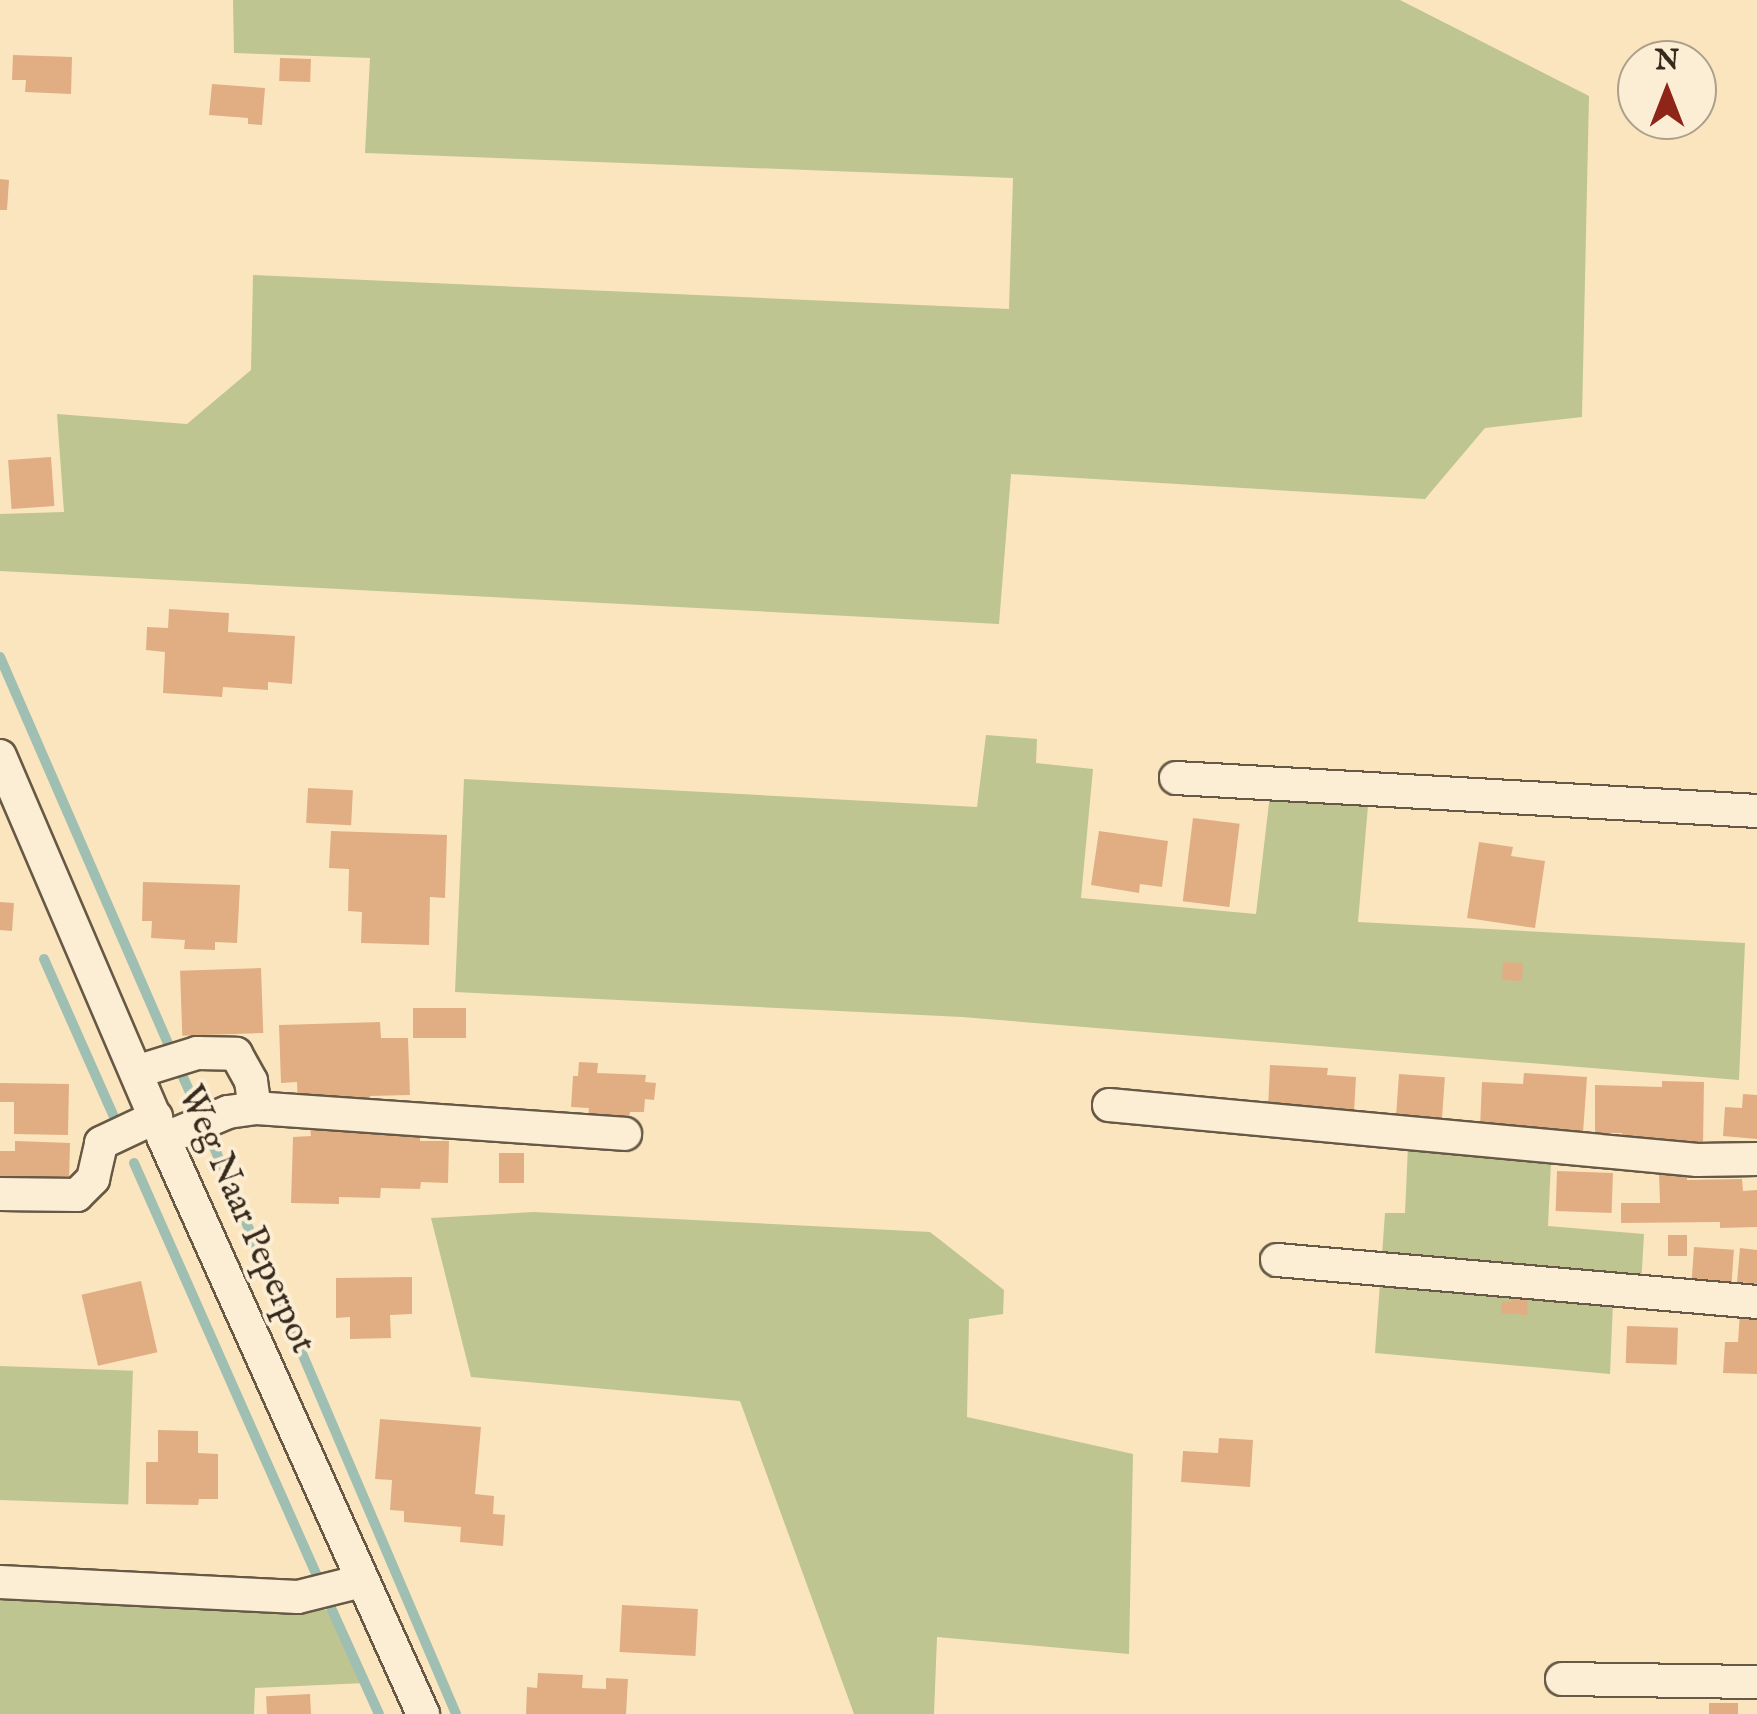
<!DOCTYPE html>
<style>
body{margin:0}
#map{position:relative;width:1757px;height:1714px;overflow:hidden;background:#fbe5be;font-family:"IM FELL English",serif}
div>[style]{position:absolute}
.green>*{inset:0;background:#bec591;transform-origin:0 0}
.stream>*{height:10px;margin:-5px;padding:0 5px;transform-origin:5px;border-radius:5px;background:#9fbfb3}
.building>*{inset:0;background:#e1ae83;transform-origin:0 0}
.roads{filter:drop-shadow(2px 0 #675945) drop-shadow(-2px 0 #675945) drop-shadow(0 2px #675945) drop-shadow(0 -2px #675945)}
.minor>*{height:32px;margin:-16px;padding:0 16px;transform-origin:16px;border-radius:16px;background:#fceed5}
span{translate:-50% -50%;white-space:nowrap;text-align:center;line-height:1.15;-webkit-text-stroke:8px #fceed5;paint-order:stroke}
.street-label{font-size:35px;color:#362a1d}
.north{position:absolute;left:1617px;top:40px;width:100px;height:100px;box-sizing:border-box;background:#fceed5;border:2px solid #ada08b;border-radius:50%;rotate:0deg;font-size:28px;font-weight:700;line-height:40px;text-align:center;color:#362a1d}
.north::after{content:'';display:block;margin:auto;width:35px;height:45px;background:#8f2418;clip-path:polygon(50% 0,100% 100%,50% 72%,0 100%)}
</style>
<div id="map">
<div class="green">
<i style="clip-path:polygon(233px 0,1400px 0,1589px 96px,1582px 417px,1485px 428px,1425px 499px,1011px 474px,999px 624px,0 571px,0 514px,64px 512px,57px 414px,187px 424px,251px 370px,253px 275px,1009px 309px,1013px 178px,365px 153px,370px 58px,234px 53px)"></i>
<i style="clip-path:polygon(986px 735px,1037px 739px,1036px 763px,1093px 769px,1081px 898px,1256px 914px,1271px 786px,1369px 794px,1358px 922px,1745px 943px,1739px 1080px,962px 1017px,455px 992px,464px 779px,977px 807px)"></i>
<i style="clip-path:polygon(1408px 1146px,1551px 1162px,1548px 1226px,1644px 1234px,1640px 1304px,1613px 1303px,1610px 1374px,1375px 1353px,1385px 1213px,1405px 1213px)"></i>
<i style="clip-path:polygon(534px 1212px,930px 1232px,1004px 1290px,1003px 1314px,969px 1319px,967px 1417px,1133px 1454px,1129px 1654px,937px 1637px,934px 1714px,854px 1714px,740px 1401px,471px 1377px,431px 1218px)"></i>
<i style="left:0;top:1366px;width:133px;height:134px;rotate:2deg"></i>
<i style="clip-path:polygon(0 1598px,332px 1610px,365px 1683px,255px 1688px,254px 1714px,0 1714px)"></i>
</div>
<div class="stream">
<i style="left:0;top:657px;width:429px;rotate:66.5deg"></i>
<i style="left:44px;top:959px;width:171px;rotate:66.1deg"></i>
<i style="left:178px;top:1066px;width:48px;rotate:65.6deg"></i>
<i style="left:205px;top:1126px;width:639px;rotate:66.88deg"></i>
<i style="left:134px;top:1163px;width:456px;rotate:66.1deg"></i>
<i style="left:332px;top:1610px;width:114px;rotate:65.7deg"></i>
</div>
<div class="building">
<i style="clip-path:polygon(13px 55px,72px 57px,71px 94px,25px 92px,26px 80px,12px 80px)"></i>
<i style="left:280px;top:58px;width:31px;height:23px;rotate:2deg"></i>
<i style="clip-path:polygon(212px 84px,265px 88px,262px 125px,248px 124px,248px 118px,209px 115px)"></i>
<i style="clip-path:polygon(0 179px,9px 180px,7px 210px,0 210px)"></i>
<i style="left:51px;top:457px;width:49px;height:43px;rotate:86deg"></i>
<i style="clip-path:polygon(169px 609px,229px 613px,228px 632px,295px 636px,292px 684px,268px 682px,268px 690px,223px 687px,222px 697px,163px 693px,165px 652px,146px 650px,147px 627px,168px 628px)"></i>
<i style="left:308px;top:788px;width:45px;height:35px;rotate:3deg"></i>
<i style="left:1193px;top:818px;width:47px;height:84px;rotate:7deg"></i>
<i style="clip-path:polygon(331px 831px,447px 835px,445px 898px,430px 897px,429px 945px,361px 943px,362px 912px,348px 911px,349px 869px,329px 868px)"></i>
<i style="clip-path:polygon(1099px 831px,1168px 841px,1162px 887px,1140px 884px,1139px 893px,1091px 885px)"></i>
<i style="clip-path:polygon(1479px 842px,1513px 847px,1511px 856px,1545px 861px,1535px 928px,1467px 918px)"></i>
<i style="clip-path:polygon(143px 882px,240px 885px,237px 943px,215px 942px,215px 950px,184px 949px,185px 940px,151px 938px,152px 921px,142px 921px)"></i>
<i style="left:0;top:902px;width:14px;height:28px;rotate:4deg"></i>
<i style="left:1503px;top:962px;width:20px;height:18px;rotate:3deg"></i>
<i style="left:261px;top:968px;width:65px;height:81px;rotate:88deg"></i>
<i style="left:413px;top:1008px;width:53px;height:30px"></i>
<i style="clip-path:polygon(380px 1022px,381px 1038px,408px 1038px,410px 1095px,370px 1096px,371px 1105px,298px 1108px,297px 1082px,281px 1083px,279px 1025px)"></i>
<i style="clip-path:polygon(579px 1062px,598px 1063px,597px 1073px,646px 1075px,645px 1082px,656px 1083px,654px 1100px,645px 1099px,644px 1112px,630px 1112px,629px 1119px,588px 1117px,589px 1108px,571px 1107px,573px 1076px,578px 1076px)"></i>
<i style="clip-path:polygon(1270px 1065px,1328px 1068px,1327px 1075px,1356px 1077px,1354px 1112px,1268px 1108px)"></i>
<i style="clip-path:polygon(1524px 1073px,1587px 1077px,1583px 1133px,1480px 1128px,1482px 1082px,1523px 1084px)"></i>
<i style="left:1399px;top:1074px;width:46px;height:44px;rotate:4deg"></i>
<i style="clip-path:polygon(1662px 1081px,1704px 1082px,1703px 1146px,1622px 1144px,1622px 1133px,1595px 1133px,1595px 1085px,1662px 1087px)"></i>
<i style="clip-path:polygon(0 1083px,69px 1084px,68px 1135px,14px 1134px,14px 1102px,0 1102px)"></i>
<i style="clip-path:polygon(1743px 1094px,1757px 1095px,1757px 1139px,1723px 1136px,1725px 1107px,1742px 1108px)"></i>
<i style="clip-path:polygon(310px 1127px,420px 1134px,420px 1141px,449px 1141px,448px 1183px,421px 1182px,420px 1189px,381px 1188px,380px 1198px,339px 1197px,339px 1204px,291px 1203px,293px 1137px,311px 1136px)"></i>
<i style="clip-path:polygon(15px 1141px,70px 1143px,69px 1184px,0 1183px,0 1151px,15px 1151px)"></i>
<i style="left:499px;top:1153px;width:25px;height:30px"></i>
<i style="left:1557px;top:1171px;width:56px;height:40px;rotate:2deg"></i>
<i style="clip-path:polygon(1687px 1173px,1687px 1180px,1742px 1179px,1743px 1191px,1757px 1190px,1757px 1227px,1720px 1228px,1720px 1222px,1621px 1223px,1621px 1203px,1660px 1203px,1659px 1174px)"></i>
<i style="left:1668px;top:1235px;width:19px;height:21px"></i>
<i style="left:1694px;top:1247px;width:40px;height:41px;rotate:4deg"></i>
<i style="clip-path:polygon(1740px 1248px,1757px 1250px,1757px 1284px,1737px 1282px)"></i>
<i style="clip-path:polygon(412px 1277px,412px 1314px,390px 1315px,391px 1338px,350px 1339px,350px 1317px,336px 1318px,336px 1278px)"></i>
<i style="left:141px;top:1281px;width:73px;height:61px;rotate:77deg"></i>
<i style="clip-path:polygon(1513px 1297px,1528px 1298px,1527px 1315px,1501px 1313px,1502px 1301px,1512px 1302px)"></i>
<i style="clip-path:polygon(1740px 1312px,1757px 1313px,1757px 1374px,1723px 1373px,1725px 1342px,1738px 1342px)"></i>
<i style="left:1627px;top:1326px;width:51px;height:37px;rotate:2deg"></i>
<i style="clip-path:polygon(380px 1419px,481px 1427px,475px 1494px,494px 1496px,493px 1514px,505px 1515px,503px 1546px,460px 1542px,461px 1527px,404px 1522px,404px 1511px,390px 1510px,392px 1480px,375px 1479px)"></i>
<i style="clip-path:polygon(158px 1430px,198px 1431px,198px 1453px,218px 1454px,218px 1499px,199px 1499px,198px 1505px,146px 1504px,146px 1462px,158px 1462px)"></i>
<i style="clip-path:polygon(1219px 1438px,1253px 1440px,1250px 1487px,1181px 1482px,1183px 1451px,1218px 1453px)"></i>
<i style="left:622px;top:1605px;width:76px;height:47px;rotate:3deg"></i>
<i style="clip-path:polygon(538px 1673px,583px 1675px,582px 1688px,606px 1689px,606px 1678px,628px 1679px,626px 1714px,526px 1714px,527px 1687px,537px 1688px)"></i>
<i style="left:310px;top:1694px;width:20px;height:44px;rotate:87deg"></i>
<i style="left:1709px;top:1703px;width:29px;height:11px"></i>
</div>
<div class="roads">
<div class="minor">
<i style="left:0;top:756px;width:417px;rotate:66.8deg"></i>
<i style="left:164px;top:1139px;width:631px;rotate:65.75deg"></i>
<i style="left:1176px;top:778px;width:582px;rotate:3.25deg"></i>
<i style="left:136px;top:1072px;width:64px;rotate:-17.3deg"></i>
<i style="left:197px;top:1053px;width:39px;rotate:1deg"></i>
<i style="left:236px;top:1054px;width:31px;rotate:61deg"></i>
<i style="left:251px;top:1081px;width:27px;rotate:82deg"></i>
<i style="left:1109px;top:1105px;width:591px;rotate:5.34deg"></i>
<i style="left:1697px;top:1160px;width:60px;rotate:-1deg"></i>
<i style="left:164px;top:1139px;width:69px;rotate:-22.9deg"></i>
<i style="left:228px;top:1112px;width:27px;rotate:-8deg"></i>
<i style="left:255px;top:1108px;width:371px;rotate:4deg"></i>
<i style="left:0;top:1194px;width:77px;rotate:0.7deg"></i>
<i style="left:77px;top:1195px;width:23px;rotate:-45deg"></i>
<i style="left:93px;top:1179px;width:37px;rotate:-77deg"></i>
<i style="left:101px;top:1143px;width:61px;rotate:-25.3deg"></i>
<i style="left:1277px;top:1260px;width:482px;rotate:5deg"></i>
<i style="left:0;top:1582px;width:298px;rotate:2.9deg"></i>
<i style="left:298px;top:1597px;width:66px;rotate:-14deg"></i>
<i style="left:1562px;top:1679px;width:195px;rotate:0.9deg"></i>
</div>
</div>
<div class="street-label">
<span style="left:245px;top:1220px;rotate:66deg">Weg Naar Peperpot</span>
</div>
<div class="north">N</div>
</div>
